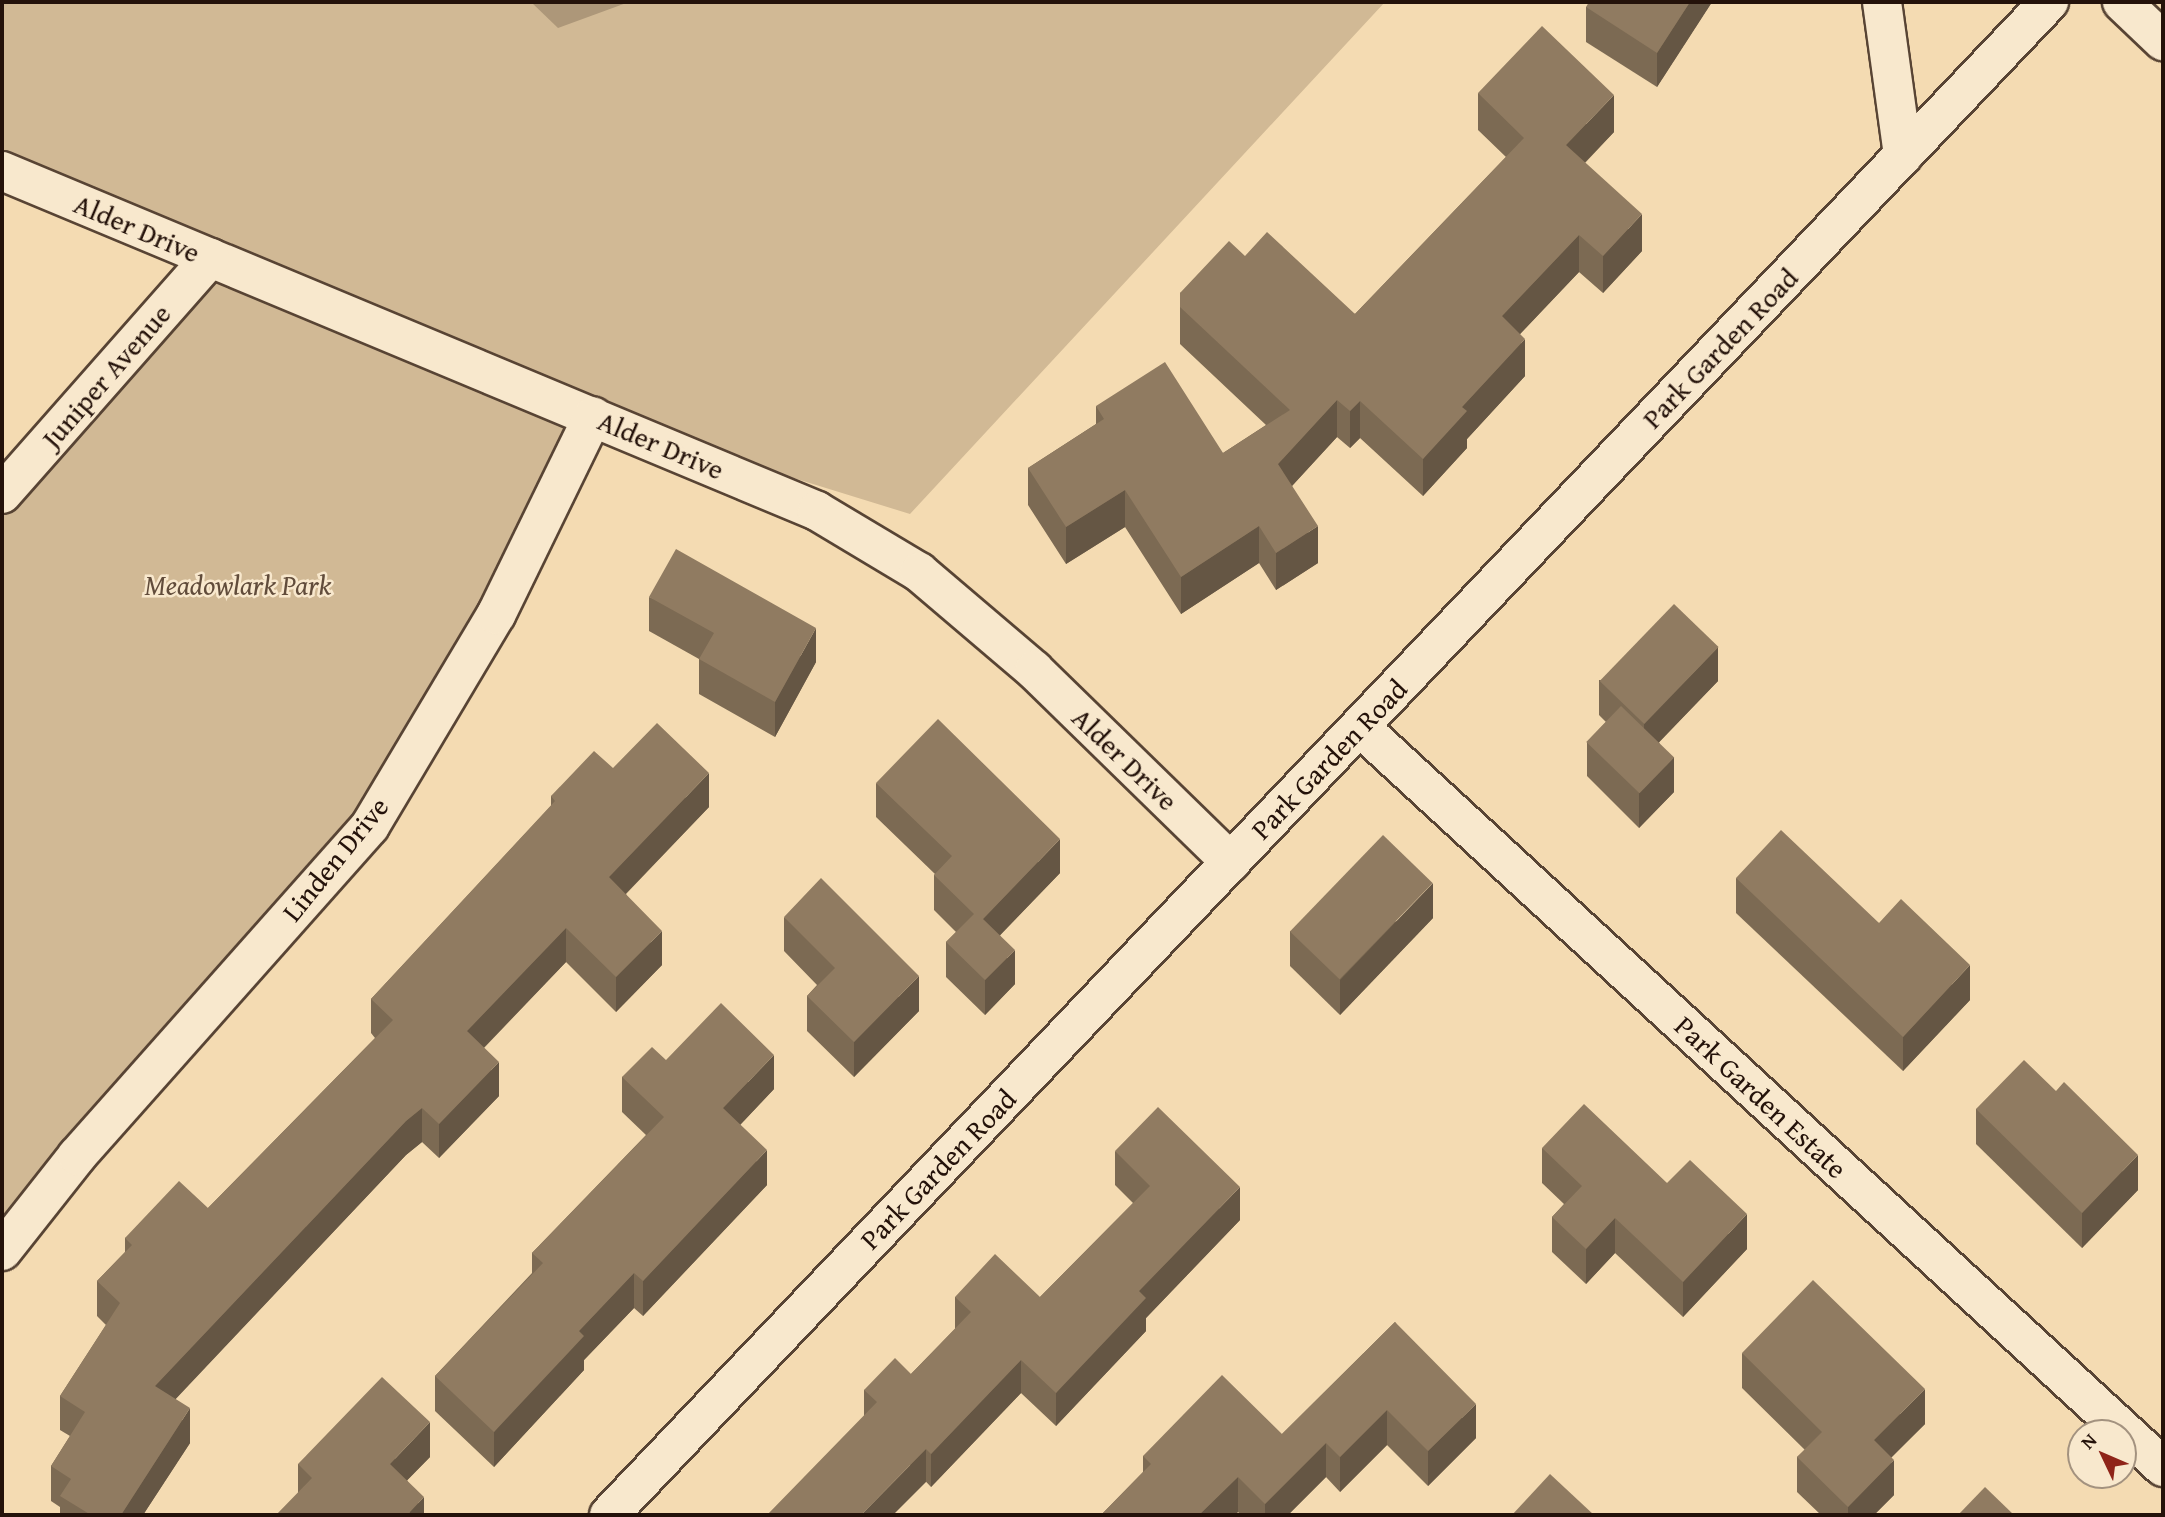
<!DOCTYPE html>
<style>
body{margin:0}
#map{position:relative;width:2165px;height:1517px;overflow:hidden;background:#f4dbb2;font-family:"Gentium Book Plus",serif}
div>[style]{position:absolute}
.green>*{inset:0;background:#d1b995}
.water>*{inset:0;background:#ad9779}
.roads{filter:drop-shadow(2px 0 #584434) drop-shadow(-2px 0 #584434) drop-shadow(0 2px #584434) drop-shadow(0 -2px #584434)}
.street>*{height:38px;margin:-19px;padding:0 19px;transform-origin:19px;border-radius:19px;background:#f8e8cd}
.wall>*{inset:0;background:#7c6a53}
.shaded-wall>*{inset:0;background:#655644}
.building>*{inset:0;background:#907b61;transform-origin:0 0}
span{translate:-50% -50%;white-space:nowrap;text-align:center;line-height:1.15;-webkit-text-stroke:5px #f8e8cd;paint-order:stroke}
.street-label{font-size:28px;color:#24120a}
.park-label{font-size:28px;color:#614c3b;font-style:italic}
.frame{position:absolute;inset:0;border:4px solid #24120a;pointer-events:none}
.north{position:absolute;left:2067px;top:1419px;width:70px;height:70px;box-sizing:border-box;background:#f8e8cd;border:2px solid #a3927f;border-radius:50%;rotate:314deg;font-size:19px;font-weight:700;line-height:28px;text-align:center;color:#24120a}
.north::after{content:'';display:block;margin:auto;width:24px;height:32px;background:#8f2418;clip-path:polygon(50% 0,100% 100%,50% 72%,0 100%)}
</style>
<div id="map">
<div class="green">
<i style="clip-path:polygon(2px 2px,1385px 2px,910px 514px,593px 416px,370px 826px,2px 1251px,2px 494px,209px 258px,2px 171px)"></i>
</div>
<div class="water">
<i style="clip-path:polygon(531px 2px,629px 2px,558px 28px)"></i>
</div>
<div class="roads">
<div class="street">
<i style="left:1882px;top:2px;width:155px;rotate:82.2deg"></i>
<i style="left:2122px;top:2px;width:57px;rotate:43.6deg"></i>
<i style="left:2px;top:171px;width:883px;rotate:22.64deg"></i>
<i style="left:817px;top:511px;width:119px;rotate:30.9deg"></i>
<i style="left:919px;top:572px;width:151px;rotate:40.4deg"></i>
<i style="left:1034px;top:670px;width:275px;rotate:44.3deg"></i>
<i style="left:2px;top:494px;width:315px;rotate:-48.6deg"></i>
<i style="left:1360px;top:727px;width:1092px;rotate:42.66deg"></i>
<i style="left:2px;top:1251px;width:121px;rotate:-51.7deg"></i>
<i style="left:77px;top:1156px;width:441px;rotate:-48.4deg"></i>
<i style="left:370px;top:826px;width:246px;rotate:-59.2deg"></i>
<i style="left:496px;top:615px;width:221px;rotate:-64deg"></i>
<i style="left:609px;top:1515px;width:2089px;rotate:-46.42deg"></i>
</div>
</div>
<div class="wall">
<i style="clip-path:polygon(1712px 2px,1657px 87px,1586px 42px,1586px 7px)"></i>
<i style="clip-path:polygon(1478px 93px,1614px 132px,1585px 163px,1642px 251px,1603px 293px,1579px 272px,1520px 334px,1525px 376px,1467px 439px,1467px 448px,1423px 496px,1360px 438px,1350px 448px,1337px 437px,1292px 486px,1318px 563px,1276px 590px,1259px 563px,1181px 614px,1125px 527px,1066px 564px,1028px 505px,1028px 468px,1096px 424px,1096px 406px,1223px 453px,1266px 425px,1180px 344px,1180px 293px,1245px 256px,1355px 314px,1506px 157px,1478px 130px)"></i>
<i style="clip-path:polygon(649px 597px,816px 662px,775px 737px,699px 694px,699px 659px,649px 631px)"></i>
<i style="clip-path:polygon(1599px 680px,1718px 681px,1659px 742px,1674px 792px,1639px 828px,1587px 776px,1587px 742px,1606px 722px,1599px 715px)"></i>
<i style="clip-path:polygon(613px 768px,709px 807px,626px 894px,662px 965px,616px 1012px,566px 962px,484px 1048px,499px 1096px,439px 1158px,422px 1142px,406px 1155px,175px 1399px,190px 1443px,143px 1515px,60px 1515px,60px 1507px,51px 1501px,51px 1466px,70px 1436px,60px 1430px,60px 1396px,106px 1325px,97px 1316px,97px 1281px,125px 1252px,125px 1238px,208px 1208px,375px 1038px,371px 1033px,371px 999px,551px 806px,551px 796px)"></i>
<i style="clip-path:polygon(876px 783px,1060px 873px,1000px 935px,1015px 984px,985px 1015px,946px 977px,946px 942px,956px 932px,934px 910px,934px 875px,935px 874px,876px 817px)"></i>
<i style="clip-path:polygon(1736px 878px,1879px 923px,1970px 1000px,1903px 1071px,1736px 913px)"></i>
<i style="clip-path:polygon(784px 917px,919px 1011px,854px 1077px,807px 1031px,807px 996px,817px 985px,784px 951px)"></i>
<i style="clip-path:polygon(1433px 918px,1340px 1015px,1290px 966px,1290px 931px)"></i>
<i style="clip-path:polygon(666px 1060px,774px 1089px,740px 1125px,767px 1185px,643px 1316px,634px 1308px,584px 1360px,584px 1370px,494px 1467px,435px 1411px,435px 1376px,532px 1273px,532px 1253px,646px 1135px,622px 1112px,622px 1077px)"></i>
<i style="clip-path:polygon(2056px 1091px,2138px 1190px,2082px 1248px,1976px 1144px,1976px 1109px)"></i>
<i style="clip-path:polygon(1542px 1148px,1667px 1183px,1747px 1249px,1683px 1317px,1615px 1253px,1586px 1284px,1552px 1252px,1552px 1217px,1564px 1204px,1542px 1183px)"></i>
<i style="clip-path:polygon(1115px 1151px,1240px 1220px,1146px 1318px,1146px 1331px,1056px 1426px,1021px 1393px,931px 1487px,864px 1416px,864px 1390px,911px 1374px,955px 1329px,955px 1297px,1040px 1297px,1133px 1203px,1115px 1185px)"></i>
<i style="clip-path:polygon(1395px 1322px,1476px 1438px,1428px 1486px,1387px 1445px,1340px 1492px,1326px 1477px,1288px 1515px,1241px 1515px,1238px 1512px,1234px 1515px,1101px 1515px,1143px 1472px,1143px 1456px,1282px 1434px)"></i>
<i style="clip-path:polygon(1742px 1353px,1925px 1424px,1891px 1457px,1894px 1495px,1874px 1515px,1821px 1515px,1797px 1492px,1797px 1457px,1805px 1450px,1742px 1388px)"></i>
<i style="clip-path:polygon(430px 1457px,407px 1480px,424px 1515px,298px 1493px,298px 1464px)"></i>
</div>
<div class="shaded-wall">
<i style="clip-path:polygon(1690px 2px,1712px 2px,1657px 87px,1657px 53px)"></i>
<i style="clip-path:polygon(1614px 95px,1614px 132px,1566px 182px,1566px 145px)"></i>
<i style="clip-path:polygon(1642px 214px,1642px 251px,1603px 293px,1603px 256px)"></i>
<i style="clip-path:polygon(1579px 235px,1579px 272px,1502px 353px,1502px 316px)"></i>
<i style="clip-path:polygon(1525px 339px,1525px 376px,1467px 439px,1467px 448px,1423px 496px,1423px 459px,1462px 407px)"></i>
<i style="clip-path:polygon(1337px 400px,1337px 437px,1278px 501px,1278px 464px)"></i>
<i style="clip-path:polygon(1360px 401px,1360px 438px,1350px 448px,1350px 411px)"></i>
<i style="clip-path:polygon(1125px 490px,1125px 527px,1066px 564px,1066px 527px)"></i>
<i style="clip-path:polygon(1259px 526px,1259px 563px,1181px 614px,1181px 577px)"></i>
<i style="clip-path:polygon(1318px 526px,1318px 563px,1276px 590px,1276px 553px)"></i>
<i style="clip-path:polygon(816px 628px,816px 662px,775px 737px,775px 702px)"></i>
<i style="clip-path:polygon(1718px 647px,1718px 681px,1644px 758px,1644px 723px)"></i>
<i style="clip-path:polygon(1674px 757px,1674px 792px,1639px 828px,1639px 793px)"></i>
<i style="clip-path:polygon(709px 773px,709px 807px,609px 911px,609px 877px)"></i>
<i style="clip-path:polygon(1060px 839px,1060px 873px,983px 953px,983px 919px)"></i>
<i style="clip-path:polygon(1433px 883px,1433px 918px,1340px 1015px,1340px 980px)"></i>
<i style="clip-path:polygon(566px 928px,566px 962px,467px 1065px,467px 1031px)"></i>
<i style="clip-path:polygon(662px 931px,662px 965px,616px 1012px,616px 977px)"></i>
<i style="clip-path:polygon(1015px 950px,1015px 984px,985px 1015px,985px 980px)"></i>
<i style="clip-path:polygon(1970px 965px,1970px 1000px,1903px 1071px,1903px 1037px)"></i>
<i style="clip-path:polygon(919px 976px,919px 1011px,854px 1077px,854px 1042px)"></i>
<i style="clip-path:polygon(774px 1055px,774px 1089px,723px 1143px,723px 1108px)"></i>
<i style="clip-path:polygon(499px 1062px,499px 1096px,439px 1158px,439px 1124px)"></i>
<i style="clip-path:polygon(422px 1108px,422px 1142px,406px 1155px,155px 1421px,155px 1386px,406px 1121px)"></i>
<i style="clip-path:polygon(767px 1150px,767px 1185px,643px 1316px,643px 1281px)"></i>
<i style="clip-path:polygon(2138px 1155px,2138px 1190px,2082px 1248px,2082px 1213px)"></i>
<i style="clip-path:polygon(1240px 1187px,1240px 1220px,1146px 1318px,1146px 1331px,1056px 1426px,1056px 1393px,1139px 1291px)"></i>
<i style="clip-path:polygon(1747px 1214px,1747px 1249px,1683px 1317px,1683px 1282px)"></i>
<i style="clip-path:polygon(1615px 1218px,1615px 1253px,1586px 1284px,1586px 1249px)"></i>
<i style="clip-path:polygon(634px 1273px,634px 1308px,584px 1360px,584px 1370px,494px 1467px,494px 1432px,579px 1331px)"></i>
<i style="clip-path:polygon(1021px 1360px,1021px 1393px,931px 1487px,931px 1454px)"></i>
<i style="clip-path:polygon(1925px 1389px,1925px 1424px,1874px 1475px,1874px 1440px)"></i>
<i style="clip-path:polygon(1476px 1404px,1476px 1438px,1428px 1486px,1428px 1451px)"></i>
<i style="clip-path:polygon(190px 1408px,190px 1443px,143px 1515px,121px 1515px)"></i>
<i style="clip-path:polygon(1387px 1410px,1387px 1445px,1340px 1492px,1340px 1457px)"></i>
<i style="clip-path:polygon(430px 1422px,430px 1457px,390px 1498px,390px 1464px)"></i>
<i style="clip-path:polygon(1326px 1443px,1326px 1477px,1288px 1515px,1265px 1515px,1265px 1504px)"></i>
<i style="clip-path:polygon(926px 1449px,926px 1482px,893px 1515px,861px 1515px)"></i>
<i style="clip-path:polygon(1894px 1460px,1894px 1495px,1874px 1515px,1848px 1515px,1848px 1507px)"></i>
<i style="clip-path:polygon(1238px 1477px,1238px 1512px,1234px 1515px,1199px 1515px)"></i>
<i style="clip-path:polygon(424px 1497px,424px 1515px,407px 1515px)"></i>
</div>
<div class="building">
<i style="clip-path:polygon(1589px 2px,1690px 2px,1657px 53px,1586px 7px)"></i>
<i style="clip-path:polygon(1542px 26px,1614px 95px,1566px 145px,1642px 214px,1603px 256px,1579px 235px,1502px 316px,1525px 339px,1462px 407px,1467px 411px,1423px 459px,1360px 401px,1350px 411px,1337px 400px,1278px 464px,1318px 526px,1276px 553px,1259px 526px,1181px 577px,1125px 490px,1066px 527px,1028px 468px,1104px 419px,1096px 406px,1165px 362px,1223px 453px,1290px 410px,1180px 307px,1180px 293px,1229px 241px,1245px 256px,1267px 232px,1355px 314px,1524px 138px,1478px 93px)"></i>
<i style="clip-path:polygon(676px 549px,816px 628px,775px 702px,699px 659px,714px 633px,649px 597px)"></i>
<i style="left:1674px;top:604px;width:62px;height:107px;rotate:44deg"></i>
<i style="left:1621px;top:706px;width:74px;height:50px;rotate:44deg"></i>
<i style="clip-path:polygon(938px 719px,1060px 839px,983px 919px,1015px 950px,985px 980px,946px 942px,974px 914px,934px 875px,952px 856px,876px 783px)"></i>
<i style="clip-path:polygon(657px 723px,709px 773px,609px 877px,662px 931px,616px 977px,566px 928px,467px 1031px,499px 1062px,439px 1124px,422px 1108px,406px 1121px,155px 1386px,190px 1408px,121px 1515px,91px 1515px,60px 1496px,71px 1479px,51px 1466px,85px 1412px,60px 1396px,120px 1303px,97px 1281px,132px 1245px,125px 1238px,179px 1181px,208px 1208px,393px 1020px,371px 999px,555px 801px,551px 796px,594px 751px,613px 768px)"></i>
<i style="clip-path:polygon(1781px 830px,1879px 923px,1901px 899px,1970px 965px,1903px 1037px,1736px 878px)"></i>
<i style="left:1383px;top:835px;width:69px;height:134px;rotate:44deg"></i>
<i style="clip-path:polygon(821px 878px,919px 976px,854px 1042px,807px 996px,835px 968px,784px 917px)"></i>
<i style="clip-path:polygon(721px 1003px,774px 1055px,723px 1108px,767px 1150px,643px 1281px,634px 1273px,579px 1331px,584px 1336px,494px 1432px,435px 1376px,543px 1263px,532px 1253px,664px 1117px,622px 1077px,652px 1047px,666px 1060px)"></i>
<i style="clip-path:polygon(2024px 1060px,2056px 1091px,2064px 1082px,2138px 1155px,2082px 1213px,1976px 1109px)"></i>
<i style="clip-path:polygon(1584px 1104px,1667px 1183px,1690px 1160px,1747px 1214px,1683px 1282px,1615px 1218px,1586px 1249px,1552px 1217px,1582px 1186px,1542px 1148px)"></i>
<i style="clip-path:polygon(1158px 1107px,1240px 1187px,1139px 1291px,1146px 1298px,1056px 1393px,1021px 1360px,931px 1454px,926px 1449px,861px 1515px,767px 1515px,877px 1402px,864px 1390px,895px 1358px,911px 1374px,971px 1312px,955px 1297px,995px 1254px,1040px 1297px,1150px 1186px,1115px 1151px)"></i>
<i style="clip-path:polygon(1813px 1280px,1925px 1389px,1874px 1440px,1894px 1460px,1848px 1507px,1797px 1457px,1822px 1432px,1742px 1353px)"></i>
<i style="clip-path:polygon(1395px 1322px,1476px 1404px,1428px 1451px,1387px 1410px,1340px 1457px,1326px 1443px,1265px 1504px,1238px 1477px,1199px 1515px,1101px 1515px,1151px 1464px,1143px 1456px,1222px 1375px,1282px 1434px)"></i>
<i style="clip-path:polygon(382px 1377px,430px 1422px,390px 1464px,424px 1497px,407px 1515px,276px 1515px,312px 1478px,298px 1464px)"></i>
<i style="clip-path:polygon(1550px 1474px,1594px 1515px,1512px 1515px)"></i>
<i style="clip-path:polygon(1985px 1487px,2014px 1515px,1958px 1515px)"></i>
</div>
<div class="street-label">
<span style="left:137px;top:228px;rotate:23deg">Alder Drive</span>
<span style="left:1720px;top:348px;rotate:-46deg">Park Garden Road</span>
<span style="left:106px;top:376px;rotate:-49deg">Juniper Avenue</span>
<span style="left:661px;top:445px;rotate:23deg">Alder Drive</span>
<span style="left:1125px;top:759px;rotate:44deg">Alder Drive</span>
<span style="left:1329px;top:759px;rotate:-46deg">Park Garden Road</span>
<span style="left:335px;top:859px;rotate:-51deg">Linden Drive</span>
<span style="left:1761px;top:1097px;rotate:43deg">Park Garden Estate</span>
<span style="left:938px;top:1169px;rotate:-46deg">Park Garden Road</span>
</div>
<div class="park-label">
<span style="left:238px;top:585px">Meadowlark Park</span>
</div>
<div class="frame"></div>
<div class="north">N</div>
</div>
